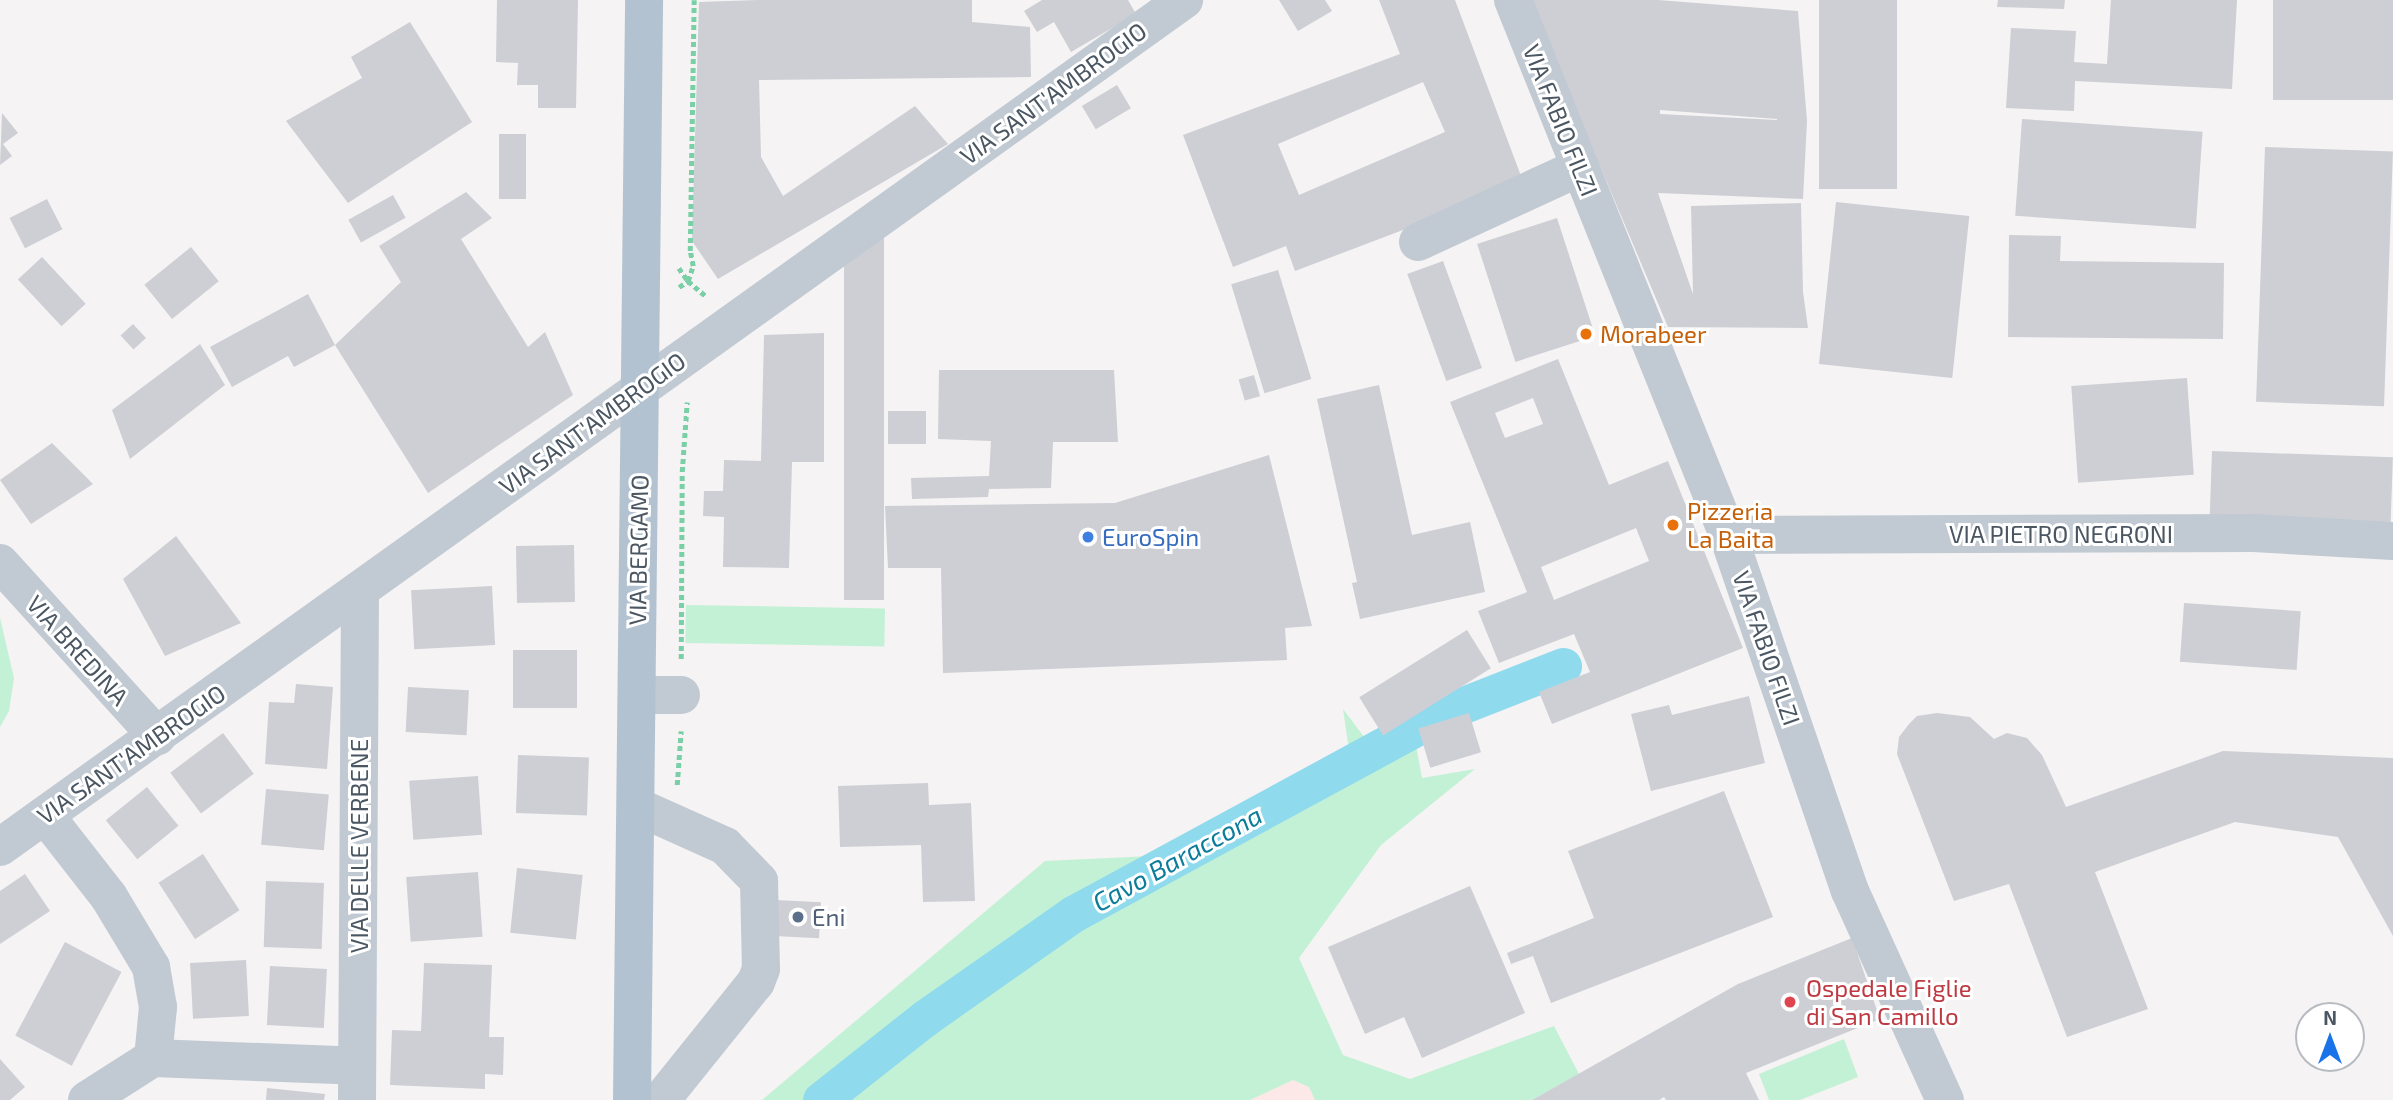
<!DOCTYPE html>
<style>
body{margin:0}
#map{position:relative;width:2393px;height:1100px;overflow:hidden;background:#f5f3f3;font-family:"Exo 2",sans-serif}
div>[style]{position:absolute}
.medical>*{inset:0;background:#fce8e6}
.green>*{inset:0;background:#c3f1d5;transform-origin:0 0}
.canal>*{height:37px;margin:-18.5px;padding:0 18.5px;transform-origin:18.5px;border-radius:18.5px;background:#90daee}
.building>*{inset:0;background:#cdcfd5;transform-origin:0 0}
.path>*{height:4.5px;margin-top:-2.25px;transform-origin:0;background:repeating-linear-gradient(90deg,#7ad0a6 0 5px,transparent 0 8.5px)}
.minor>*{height:38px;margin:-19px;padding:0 19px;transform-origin:19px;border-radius:19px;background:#c1cad2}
.major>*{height:38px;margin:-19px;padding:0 19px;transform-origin:19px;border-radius:19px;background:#b3c2d1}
.dots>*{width:19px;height:19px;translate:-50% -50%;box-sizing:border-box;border:4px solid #fff;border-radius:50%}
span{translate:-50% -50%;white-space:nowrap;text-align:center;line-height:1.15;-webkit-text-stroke:6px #fff;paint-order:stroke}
.street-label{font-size:24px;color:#4a5661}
.food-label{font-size:24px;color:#c56008}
.left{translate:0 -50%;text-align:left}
.shop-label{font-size:24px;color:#366cbe}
.service-label{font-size:24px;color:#4e5e75}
.health-label{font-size:24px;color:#be3a42}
.water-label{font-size:26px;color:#0c7c9b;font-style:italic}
.north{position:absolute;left:2295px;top:1002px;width:70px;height:70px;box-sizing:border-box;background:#fff;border:2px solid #b7bbc0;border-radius:50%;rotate:0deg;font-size:19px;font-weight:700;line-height:28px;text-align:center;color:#4a5661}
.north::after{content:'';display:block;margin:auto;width:24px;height:32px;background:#1a73e8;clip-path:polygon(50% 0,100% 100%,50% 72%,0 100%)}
</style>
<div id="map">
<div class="medical">
<i style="clip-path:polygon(1293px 1080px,1309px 1087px,1315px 1100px,1250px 1100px)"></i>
</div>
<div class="green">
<i style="left:686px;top:605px;width:199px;height:38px;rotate:1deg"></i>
<i style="clip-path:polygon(0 618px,14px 678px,9px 711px,0 727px)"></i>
<i style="clip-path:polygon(1343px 709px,1383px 762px,1416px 745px,1422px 778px,1475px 769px,1381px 845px,1299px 958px,1343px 1055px,1410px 1079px,1554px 1026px,1579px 1074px,1532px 1100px,1315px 1100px,1309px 1087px,1293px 1080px,1250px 1100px,762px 1100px,1045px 861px,1151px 856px,1350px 757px)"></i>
<i style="clip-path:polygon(1844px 1039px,1858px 1077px,1800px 1100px,1769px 1100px,1759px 1074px)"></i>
</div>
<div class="canal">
<i style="left:821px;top:1100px;width:132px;rotate:-38.3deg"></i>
<i style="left:925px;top:1018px;width:181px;rotate:-35.1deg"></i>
<i style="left:1073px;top:914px;width:421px;rotate:-28.5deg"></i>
<i style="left:1443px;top:713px;width:129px;rotate:-21.4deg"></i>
</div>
<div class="building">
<i style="clip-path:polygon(497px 0,578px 0,576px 108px,538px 108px,538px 85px,517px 85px,518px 63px,496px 62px)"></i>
<i style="clip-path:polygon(758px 0,972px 0,972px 22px,1030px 27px,1031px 77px,759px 80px,761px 157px,783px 196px,915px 106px,948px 144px,718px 279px,692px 241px,699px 2px)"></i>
<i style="clip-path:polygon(1042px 0,1128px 0,1136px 14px,1071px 52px,1054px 22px,1037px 32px,1024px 11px)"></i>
<i style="clip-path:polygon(1279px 0,1325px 0,1332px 11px,1298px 31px)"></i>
<i style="clip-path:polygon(evenodd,1379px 0,1455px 0,1524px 184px,1295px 271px,1286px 246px,1233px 267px,1183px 135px,1400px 54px,1379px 0,1423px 82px,1445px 132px,1299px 195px,1278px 144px,1423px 82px)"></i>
<i style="clip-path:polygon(evenodd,1530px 0,1658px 0,1798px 11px,1807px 121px,1803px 199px,1658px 193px,1693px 294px,1691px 206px,1801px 203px,1803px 292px,1808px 328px,1668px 327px,1530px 0,1660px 110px,1777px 119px,1777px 120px,1660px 114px,1660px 110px)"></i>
<i style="left:1819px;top:0;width:78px;height:189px"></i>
<i style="clip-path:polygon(1998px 0,2065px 0,2064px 9px,1997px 7px)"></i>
<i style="clip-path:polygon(2111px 0,2237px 0,2232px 89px,2075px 81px,2074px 111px,2006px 108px,2011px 28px,2076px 31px,2074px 62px,2107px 64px)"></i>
<i style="left:2273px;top:0;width:120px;height:100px"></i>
<i style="clip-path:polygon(410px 22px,472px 122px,348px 203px,286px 121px,362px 78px,351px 57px)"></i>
<i style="left:1117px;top:85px;width:27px;height:41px;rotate:59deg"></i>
<i style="clip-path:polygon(2px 113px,18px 133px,3px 144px,12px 156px,0 165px)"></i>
<i style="left:2022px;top:119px;width:181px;height:97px;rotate:4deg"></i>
<i style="left:499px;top:134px;width:27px;height:65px"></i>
<i style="left:2265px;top:147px;width:128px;height:255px;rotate:2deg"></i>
<i style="clip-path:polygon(466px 192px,492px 218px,461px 239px,528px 347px,545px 332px,573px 395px,428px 493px,335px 345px,294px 367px,288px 356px,232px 387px,210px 347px,308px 294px,335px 345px,401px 282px,379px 246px)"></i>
<i style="left:393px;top:195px;width:26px;height:51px;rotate:61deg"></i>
<i style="left:47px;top:199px;width:34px;height:42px;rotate:63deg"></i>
<i style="left:1836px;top:202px;width:134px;height:163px;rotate:6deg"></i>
<i style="left:1557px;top:218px;width:124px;height:84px;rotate:72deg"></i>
<i style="left:884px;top:226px;width:374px;height:40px;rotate:90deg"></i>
<i style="clip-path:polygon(2009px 235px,2061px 236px,2060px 261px,2224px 263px,2223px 339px,2008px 337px)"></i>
<i style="left:191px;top:247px;width:44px;height:60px;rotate:51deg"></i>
<i style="left:42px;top:257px;width:64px;height:33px;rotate:47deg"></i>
<i style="left:1443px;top:261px;width:114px;height:38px;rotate:70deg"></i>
<i style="left:1278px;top:270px;width:114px;height:49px;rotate:73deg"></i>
<i style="left:133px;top:324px;width:19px;height:17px;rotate:47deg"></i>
<i style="clip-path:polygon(824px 333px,824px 462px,792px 462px,789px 568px,723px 567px,724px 517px,703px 516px,704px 491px,723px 491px,724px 460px,761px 461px,764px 335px)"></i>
<i style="clip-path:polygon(200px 344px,225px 385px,130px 459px,112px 410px)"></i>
<i style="clip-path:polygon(evenodd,1558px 359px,1609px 485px,1668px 461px,1743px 648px,1552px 724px,1539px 692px,1590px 672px,1574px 634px,1499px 663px,1478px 611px,1527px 592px,1450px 402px,1558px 359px,1533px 398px,1543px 424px,1505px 438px,1495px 413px,1533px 398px,1558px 359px,1636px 528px,1649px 561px,1554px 600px,1541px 567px,1636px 528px)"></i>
<i style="clip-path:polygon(939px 370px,1114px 370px,1118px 442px,1053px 442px,1051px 488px,989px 489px,988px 497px,912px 499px,911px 478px,989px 476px,991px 441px,938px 439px)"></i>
<i style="left:1254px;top:375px;width:22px;height:16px;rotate:74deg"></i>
<i style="left:2187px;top:378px;width:97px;height:116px;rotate:86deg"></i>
<i style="clip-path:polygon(1379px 385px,1412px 535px,1470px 522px,1485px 592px,1360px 619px,1352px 583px,1357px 582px,1317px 399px)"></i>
<i style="left:926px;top:411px;width:33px;height:38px;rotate:90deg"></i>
<i style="clip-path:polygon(52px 443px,93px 484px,31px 524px,0 480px)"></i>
<i style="left:2212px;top:451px;width:181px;height:65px;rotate:2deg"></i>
<i style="clip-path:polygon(1269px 455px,1312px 626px,1285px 628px,1287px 660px,943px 673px,941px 568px,888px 568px,885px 506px,1115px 503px)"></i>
<i style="clip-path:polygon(176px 536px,241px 623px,165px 656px,123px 579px)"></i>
<i style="left:574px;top:545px;width:57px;height:58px;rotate:89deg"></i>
<i style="left:492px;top:586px;width:59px;height:81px;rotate:87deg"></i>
<i style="left:2184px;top:603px;width:117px;height:59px;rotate:4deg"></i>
<i style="left:1467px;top:630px;width:45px;height:127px;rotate:58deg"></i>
<i style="left:577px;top:650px;width:58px;height:64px;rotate:90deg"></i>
<i style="clip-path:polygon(296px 684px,333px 687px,327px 769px,265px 764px,269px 702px,294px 703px)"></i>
<i style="left:408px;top:687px;width:61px;height:45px;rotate:3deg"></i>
<i style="clip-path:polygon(1749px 696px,1765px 763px,1651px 791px,1631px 714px,1669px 705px,1672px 715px)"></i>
<i style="left:1469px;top:713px;width:41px;height:53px;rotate:73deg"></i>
<i style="clip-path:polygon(1937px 713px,1970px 717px,1994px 739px,2007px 733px,2027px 738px,2042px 755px,2066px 807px,2223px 751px,2393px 758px,2393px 936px,2338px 837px,2235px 822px,2095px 872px,2148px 1009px,2067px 1037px,2009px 884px,1954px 901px,1897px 754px,1899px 737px,1909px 724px,1917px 716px)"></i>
<i style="left:223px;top:733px;width:51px;height:66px;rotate:53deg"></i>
<i style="left:518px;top:755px;width:71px;height:58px;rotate:2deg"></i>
<i style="left:478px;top:776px;width:59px;height:69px;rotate:86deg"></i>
<i style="clip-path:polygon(928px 783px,929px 805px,971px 803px,975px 901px,923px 902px,921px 845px,840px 847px,838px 786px)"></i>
<i style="left:147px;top:787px;width:50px;height:53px;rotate:51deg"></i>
<i style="left:266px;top:789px;width:63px;height:56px;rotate:5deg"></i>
<i style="clip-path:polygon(1724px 791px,1773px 917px,1551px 1003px,1533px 956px,1511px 964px,1507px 953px,1594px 918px,1568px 851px)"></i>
<i style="left:203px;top:854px;width:67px;height:53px;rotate:57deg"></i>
<i style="left:517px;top:868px;width:66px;height:65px;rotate:6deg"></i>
<i style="left:478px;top:872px;width:65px;height:72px;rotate:86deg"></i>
<i style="clip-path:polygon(25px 874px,50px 911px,0 944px,0 891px)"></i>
<i style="left:266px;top:881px;width:58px;height:66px;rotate:2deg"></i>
<i style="clip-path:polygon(1470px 886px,1525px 1013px,1422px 1058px,1404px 1017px,1365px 1034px,1328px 947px)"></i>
<i style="left:776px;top:900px;width:45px;height:36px;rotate:3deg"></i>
<i style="clip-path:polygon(1852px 938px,1880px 1019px,1746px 1073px,1759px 1100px,1666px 1100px,1664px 1097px,1659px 1100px,1532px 1100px,1738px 984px)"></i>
<i style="left:65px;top:942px;width:64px;height:106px;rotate:28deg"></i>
<i style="left:246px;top:960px;width:56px;height:56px;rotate:87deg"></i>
<i style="clip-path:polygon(424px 963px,492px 965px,489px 1037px,504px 1037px,503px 1075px,485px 1074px,485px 1089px,390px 1085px,392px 1030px,421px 1031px)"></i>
<i style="left:270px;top:966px;width:57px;height:59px;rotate:3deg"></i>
<i style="clip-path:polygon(0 1059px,25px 1087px,10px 1100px,0 1100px)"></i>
<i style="clip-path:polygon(267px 1088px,325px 1094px,324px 1100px,266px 1100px)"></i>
</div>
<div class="path">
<i style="left:679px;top:268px;width:16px;rotate:55deg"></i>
<i style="left:688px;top:281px;width:23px;rotate:40deg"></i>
<i style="left:679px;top:287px;width:11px;rotate:-34deg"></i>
<i style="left:688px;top:281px;width:16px;rotate:-72deg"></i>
<i style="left:693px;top:266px;width:15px;rotate:-101deg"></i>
<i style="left:690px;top:251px;width:251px;rotate:-89.1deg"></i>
<i style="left:681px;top:659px;width:187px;rotate:-89.7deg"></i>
<i style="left:682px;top:472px;width:70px;rotate:-85.9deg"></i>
<i style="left:677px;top:785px;width:54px;rotate:-85.8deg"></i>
</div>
<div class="minor">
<i style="left:1513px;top:0;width:577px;rotate:68.11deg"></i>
<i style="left:1728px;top:535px;width:376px;rotate:71.1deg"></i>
<i style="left:1850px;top:891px;width:230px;rotate:65.6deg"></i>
<i style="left:1418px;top:242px;width:179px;rotate:-24.8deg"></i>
<i style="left:1728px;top:535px;width:526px;rotate:-0.22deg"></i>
<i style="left:2254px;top:533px;width:139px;rotate:3.3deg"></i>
<i style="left:0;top:563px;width:234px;rotate:47.8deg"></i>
<i style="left:637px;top:695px;width:44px"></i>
<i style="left:636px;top:806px;width:98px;rotate:24.2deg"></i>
<i style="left:725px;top:846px;width:49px;rotate:45.8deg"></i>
<i style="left:759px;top:881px;width:88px;rotate:88.7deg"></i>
<i style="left:761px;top:969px;width:14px;rotate:111deg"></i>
<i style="left:756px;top:982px;width:151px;rotate:128.8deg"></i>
<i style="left:45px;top:815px;width:104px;rotate:52deg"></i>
<i style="left:109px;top:897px;width:82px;rotate:59deg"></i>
<i style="left:151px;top:967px;width:41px;rotate:80.1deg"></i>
<i style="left:158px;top:1007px;width:51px;rotate:95.6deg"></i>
<i style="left:0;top:847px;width:1456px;rotate:-35.58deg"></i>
<i style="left:87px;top:1100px;width:78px;rotate:-32.5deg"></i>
<i style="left:153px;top:1058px;width:204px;rotate:2.2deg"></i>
<i style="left:357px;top:1100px;width:508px;rotate:-89.66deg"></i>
</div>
<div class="major">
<i style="left:632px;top:1100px;width:1100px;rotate:-89.37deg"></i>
</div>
<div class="dots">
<i style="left:1586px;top:334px;background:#e8710a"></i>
<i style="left:1673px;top:525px;background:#e8710a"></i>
<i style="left:1088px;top:537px;background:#3f7fe0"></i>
<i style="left:798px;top:917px;background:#5c6f8a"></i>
<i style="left:1790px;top:1002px;background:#e0444e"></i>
</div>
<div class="street-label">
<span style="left:1053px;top:93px;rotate:-36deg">VIA SANT'AMBROGIO</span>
<span style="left:1561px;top:120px;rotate:68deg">VIA FABIO FILZI</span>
<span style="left:592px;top:423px;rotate:-36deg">VIA SANT'AMBROGIO</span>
<span style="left:2061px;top:534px">VIA PIETRO NEGRONI</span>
<span style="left:638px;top:550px;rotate:-89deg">VIA BERGAMO</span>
<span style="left:1767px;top:648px;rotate:71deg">VIA FABIO FILZI</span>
<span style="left:78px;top:650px;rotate:48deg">VIA BREDINA</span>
<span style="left:131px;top:754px;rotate:-35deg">VIA SANT'AMBROGIO</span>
<span style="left:359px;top:846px;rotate:-90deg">VIA DELLE VERBENE</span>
</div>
<div class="food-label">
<span class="left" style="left:1600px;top:334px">Morabeer</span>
<span class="left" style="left:1687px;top:525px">Pizzeria<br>La Baita</span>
</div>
<div class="shop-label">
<span class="left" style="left:1102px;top:537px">EuroSpin</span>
</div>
<div class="service-label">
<span class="left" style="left:812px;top:917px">Eni</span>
</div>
<div class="health-label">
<span class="left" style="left:1806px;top:1002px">Ospedale Figlie<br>di San Camillo</span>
</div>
<div class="water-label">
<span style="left:1177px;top:858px;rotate:-29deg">Cavo Baraccona</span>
</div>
<div class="north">N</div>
</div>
